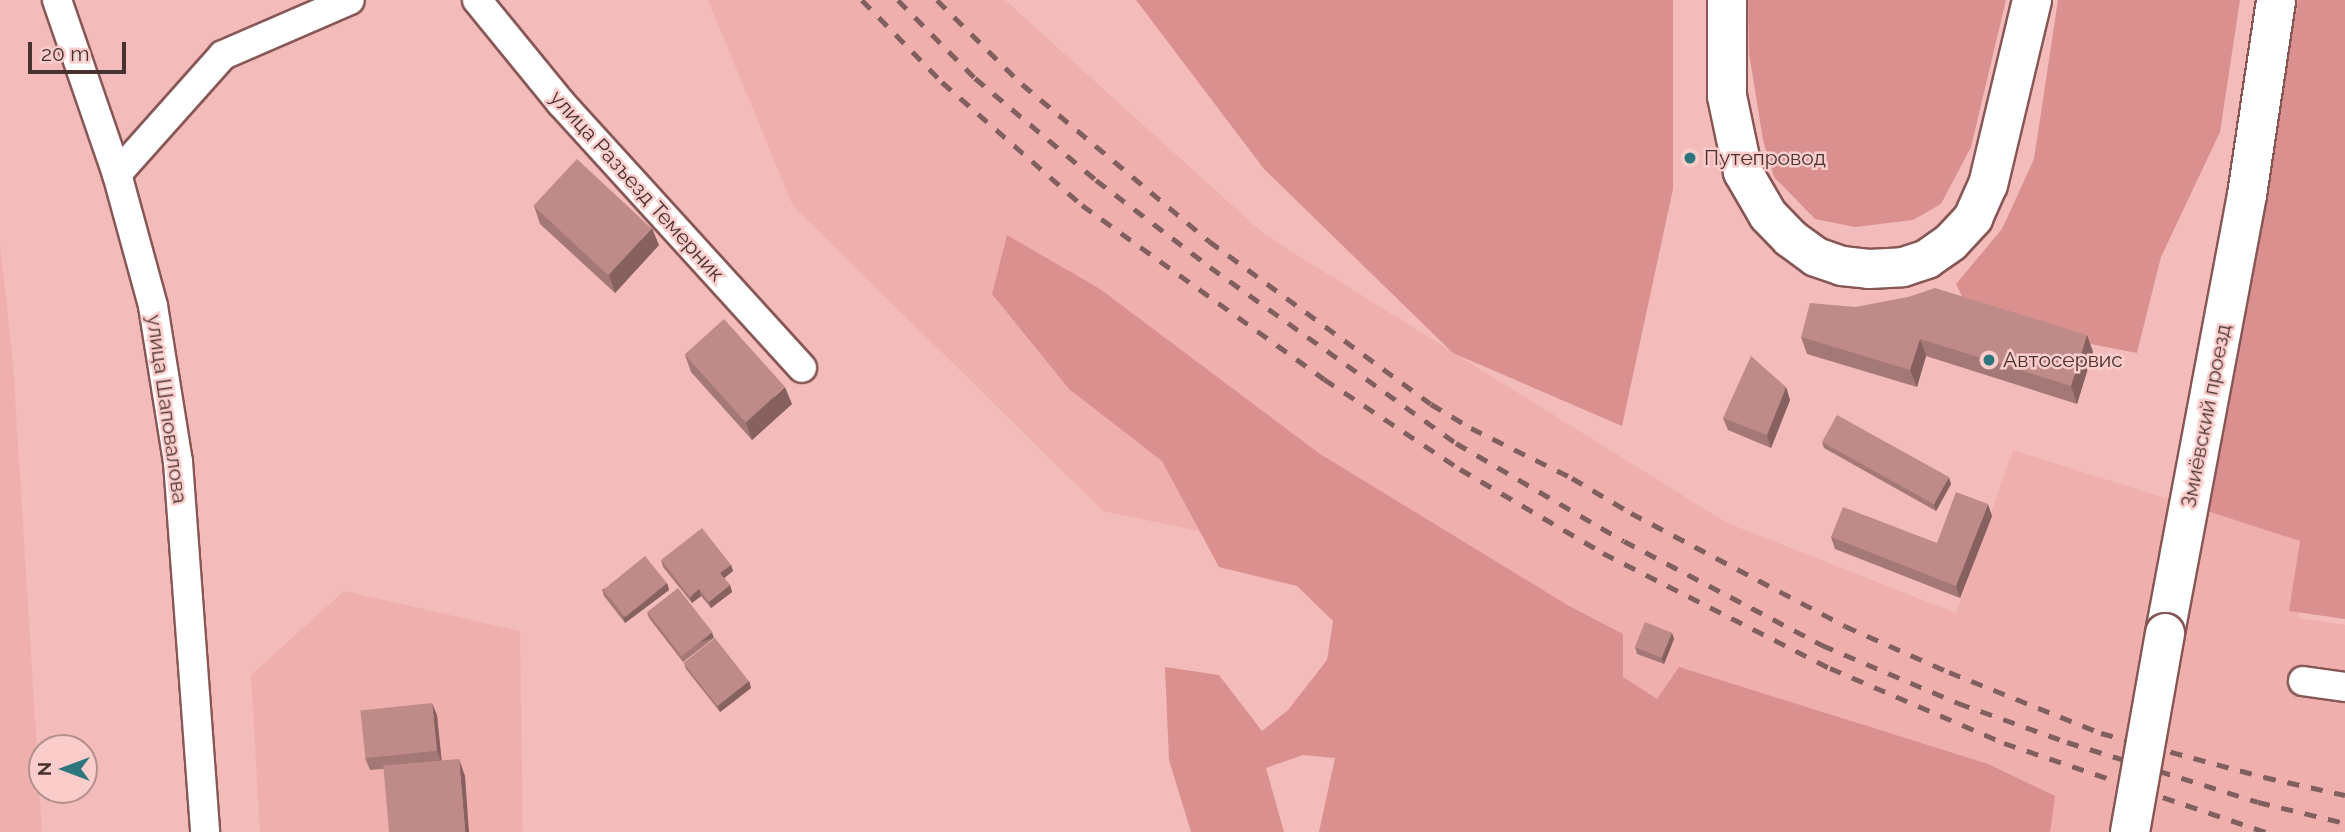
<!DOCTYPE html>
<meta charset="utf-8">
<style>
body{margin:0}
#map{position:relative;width:2345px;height:832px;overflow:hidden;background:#f3bcba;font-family:Raleway,sans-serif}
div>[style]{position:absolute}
.built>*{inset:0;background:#eeafad}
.green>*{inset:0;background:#da908e}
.roads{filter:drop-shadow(2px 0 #875756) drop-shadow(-2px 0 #875756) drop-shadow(0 2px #875756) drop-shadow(0 -2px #875756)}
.street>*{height:28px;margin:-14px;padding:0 14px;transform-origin:14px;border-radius:14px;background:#fff}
.primary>*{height:38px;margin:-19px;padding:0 19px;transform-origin:19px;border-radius:19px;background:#fff}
.rail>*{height:5px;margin-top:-2.5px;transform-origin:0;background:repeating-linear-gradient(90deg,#805f5e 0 12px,transparent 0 24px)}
.bridges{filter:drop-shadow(2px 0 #875756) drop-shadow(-2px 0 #875756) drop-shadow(0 2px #875756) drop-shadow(0 -2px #875756)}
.primary-bridge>*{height:38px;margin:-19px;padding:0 19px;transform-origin:19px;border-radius:19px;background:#fff}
.wall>*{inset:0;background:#a47876}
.shaded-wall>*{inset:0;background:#866160;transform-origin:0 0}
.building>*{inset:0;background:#bf8b89;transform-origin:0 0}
.dots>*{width:19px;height:19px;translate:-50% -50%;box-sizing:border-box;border:4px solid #facdcb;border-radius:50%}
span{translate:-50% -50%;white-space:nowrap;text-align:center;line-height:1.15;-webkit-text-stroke:5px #facdcb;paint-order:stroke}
.poi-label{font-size:21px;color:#483231}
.left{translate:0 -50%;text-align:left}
.street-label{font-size:21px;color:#483231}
.north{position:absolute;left:28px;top:734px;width:70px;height:70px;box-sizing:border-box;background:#facdcb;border:2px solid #b38f8d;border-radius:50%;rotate:270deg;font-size:19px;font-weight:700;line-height:28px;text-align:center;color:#483231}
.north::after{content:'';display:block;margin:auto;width:24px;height:32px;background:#2d777c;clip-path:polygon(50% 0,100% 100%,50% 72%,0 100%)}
.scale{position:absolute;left:28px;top:42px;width:98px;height:32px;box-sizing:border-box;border:4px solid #483231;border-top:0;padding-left:9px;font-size:21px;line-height:24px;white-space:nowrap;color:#483231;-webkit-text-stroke:5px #facdcb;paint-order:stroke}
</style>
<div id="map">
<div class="built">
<i style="clip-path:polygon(708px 0,1005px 0,1265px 235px,1727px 523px,1956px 613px,2013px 450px,2301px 541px,2298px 618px,2345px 625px,2345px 832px,2034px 832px,1523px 661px,1354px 563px,1103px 511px,793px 206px)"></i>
<i style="clip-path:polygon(0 244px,13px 363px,42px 832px,0 832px)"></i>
<i style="clip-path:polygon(344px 591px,520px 631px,523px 832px,260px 832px,251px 675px)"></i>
</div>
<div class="green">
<i style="clip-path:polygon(1136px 0,1673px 0,1673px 189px,1622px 426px,1453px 353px,1264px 169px)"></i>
<i style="clip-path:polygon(1748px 0,2006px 0,1971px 147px,1941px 204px,1913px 220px,1855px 227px,1815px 219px,1774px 177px,1763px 140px,1749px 53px)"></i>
<i style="clip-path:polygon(2058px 0,2240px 0,2220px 132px,2161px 257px,2137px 353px,1974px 321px,1956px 284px,2002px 229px,2034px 159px)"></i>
<i style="clip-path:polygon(2298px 0,2345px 0,2345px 619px,2289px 611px,2300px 541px,2207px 511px)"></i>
<i style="clip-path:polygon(1007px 235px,1100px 289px,1320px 454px,1569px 606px,1623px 634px,1623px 677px,1657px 699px,1679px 667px,1988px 764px,2055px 796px,2050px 832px,1319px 832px,1335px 758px,1303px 755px,1266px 768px,1284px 832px,1191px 832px,1169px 760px,1165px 667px,1219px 675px,1262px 731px,1288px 710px,1327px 660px,1333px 621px,1297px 586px,1219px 567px,1162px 461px,1069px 389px,992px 294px)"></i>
</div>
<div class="roads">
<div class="street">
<i style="left:57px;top:0;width:184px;rotate:71deg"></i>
<i style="left:117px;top:174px;width:137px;rotate:74.7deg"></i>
<i style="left:153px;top:306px;width:158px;rotate:80.9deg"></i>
<i style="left:178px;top:462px;width:371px;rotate:85.8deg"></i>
<i style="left:477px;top:0;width:133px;rotate:50.8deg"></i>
<i style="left:561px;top:103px;width:358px;rotate:47.7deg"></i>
<i style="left:117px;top:174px;width:159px;rotate:-48.3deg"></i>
<i style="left:223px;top:55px;width:138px;rotate:-23.4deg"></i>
<i style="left:2303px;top:681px;width:42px;rotate:8.1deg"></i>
</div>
<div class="primary">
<i style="left:1727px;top:0;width:96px;rotate:90deg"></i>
<i style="left:1727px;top:96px;width:78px;rotate:78.1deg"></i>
<i style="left:1743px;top:172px;width:50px;rotate:59.8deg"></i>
<i style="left:1768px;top:215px;width:32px;rotate:46deg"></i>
<i style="left:1790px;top:238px;width:32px;rotate:36deg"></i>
<i style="left:1816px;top:257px;width:28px;rotate:19deg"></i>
<i style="left:1842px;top:266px;width:27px;rotate:6deg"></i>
<i style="left:1869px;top:269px;width:34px;rotate:-3deg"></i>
<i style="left:1903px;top:267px;width:25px;rotate:-18deg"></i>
<i style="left:1927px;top:259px;width:29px;rotate:-35deg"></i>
<i style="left:1951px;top:242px;width:33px;rotate:-47deg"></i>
<i style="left:1973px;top:218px;width:36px;rotate:-66deg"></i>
<i style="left:1988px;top:185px;width:190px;rotate:-76.6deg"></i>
<i style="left:2165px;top:633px;width:446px;rotate:-79.4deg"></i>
<i style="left:2247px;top:195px;width:197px;rotate:-81.5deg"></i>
</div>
</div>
<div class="rail">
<i style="left:862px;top:0;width:115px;rotate:45.7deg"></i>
<i style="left:942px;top:82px;width:186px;rotate:41.3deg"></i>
<i style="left:1082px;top:205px;width:298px;rotate:35.7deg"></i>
<i style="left:1324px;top:379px;width:163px;rotate:33.5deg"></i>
<i style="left:1460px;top:469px;width:166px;rotate:30.4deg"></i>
<i style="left:1603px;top:553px;width:254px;rotate:26.9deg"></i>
<i style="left:1830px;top:668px;width:189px;rotate:23.3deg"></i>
<i style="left:2004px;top:743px;width:276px;rotate:18.8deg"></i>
<i style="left:898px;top:0;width:110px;rotate:45.4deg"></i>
<i style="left:975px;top:78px;width:158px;rotate:40.1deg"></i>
<i style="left:1096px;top:180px;width:143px;rotate:37.3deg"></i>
<i style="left:1210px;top:267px;width:302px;rotate:35.6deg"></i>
<i style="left:1456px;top:443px;width:194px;rotate:30.3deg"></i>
<i style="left:1624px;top:541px;width:224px;rotate:27.7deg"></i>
<i style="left:1822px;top:645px;width:148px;rotate:23.1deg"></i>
<i style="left:1958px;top:703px;width:116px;rotate:19.7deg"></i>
<i style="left:2067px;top:742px;width:200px;rotate:17.4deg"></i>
<i style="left:2258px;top:802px;width:89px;rotate:13.6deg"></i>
<i style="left:937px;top:0;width:120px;rotate:44.7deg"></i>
<i style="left:1022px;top:84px;width:244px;rotate:40deg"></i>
<i style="left:1209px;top:241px;width:275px;rotate:36.3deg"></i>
<i style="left:1431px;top:404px;width:47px;rotate:31deg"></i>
<i style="left:1471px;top:428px;width:113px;rotate:26.3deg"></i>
<i style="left:1572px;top:478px;width:69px;rotate:30.7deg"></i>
<i style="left:1631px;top:513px;width:242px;rotate:27.8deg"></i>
<i style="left:1845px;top:626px;width:114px;rotate:23.9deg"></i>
<i style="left:1949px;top:672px;width:164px;rotate:21.9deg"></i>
<i style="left:2101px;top:733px;width:169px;rotate:15.1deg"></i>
<i style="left:2264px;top:777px;width:83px;rotate:12.5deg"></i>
</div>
<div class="bridges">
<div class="primary-bridge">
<i style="left:2130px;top:832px;width:202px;rotate:-80deg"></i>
</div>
</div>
<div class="wall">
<i style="clip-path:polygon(534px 206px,659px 245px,615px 293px,540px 224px)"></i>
<i style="clip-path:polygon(2087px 335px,2093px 352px,2077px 404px,1926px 356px,1917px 387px,1807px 354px,1801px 337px)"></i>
<i style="clip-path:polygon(685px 355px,792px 404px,752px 440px,691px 372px)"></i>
<i style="clip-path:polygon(1786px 387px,1790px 400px,1771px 448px,1728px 430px,1723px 418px)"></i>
<i style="clip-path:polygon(1822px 442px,1951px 484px,1936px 511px,1824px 448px)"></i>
<i style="clip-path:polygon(1992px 516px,1960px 598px,1835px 549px,1831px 537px,1937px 543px)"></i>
<i style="clip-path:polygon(661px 560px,731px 565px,733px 571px,724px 578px,730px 585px,732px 592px,711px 608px,701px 596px,692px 603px,663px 567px)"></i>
<i style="clip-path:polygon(667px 583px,669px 590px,625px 623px,604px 596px,602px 589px)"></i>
<i style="clip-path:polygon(647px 612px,714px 638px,683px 662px,649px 618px)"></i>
<i style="clip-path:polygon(1672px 633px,1674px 639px,1664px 664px,1637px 654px,1635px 647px)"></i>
<i style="clip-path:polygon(684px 663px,749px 681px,751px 688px,720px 712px,686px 669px)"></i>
<i style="clip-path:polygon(437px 715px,441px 761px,465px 776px,383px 769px,370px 770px,365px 758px)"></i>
</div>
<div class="shaded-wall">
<i style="clip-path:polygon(652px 228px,659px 245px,615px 293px,609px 275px)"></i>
<i style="clip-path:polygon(2087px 335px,2093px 352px,2077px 404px,2071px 386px)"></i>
<i style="clip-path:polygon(1920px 339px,1926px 356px,1917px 387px,1910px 370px)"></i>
<i style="clip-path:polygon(785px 387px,792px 404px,752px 440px,746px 423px)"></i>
<i style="clip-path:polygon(1786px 387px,1790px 400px,1771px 448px,1767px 435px)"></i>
<i style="clip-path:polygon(1949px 477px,1951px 484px,1936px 511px,1934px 504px)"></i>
<i style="clip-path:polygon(1988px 504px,1992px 516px,1960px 598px,1956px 586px)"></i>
<i style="clip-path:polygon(731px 565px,733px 571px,723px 579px,720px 573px)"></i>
<i style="clip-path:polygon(667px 583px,669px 590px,625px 623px,623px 617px)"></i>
<i style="clip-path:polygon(730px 585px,732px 592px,711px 608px,709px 602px)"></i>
<i style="clip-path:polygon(699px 589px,701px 596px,692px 603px,690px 597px)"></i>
<i style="left:712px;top:632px;width:6px;height:39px;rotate:72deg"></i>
<i style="clip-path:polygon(1672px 633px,1674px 639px,1664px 664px,1661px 658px)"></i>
<i style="clip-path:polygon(749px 681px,751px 688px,720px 712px,718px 706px)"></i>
<i style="clip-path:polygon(432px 703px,437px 715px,442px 763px,437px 751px)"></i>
<i style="clip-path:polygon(459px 759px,465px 776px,469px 832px,465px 832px)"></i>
</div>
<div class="building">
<i style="left:577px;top:159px;width:102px;height:64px;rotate:43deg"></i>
<i style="clip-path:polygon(1935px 288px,2087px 335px,2071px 386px,1920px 339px,1910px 370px,1801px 337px,1810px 303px,1855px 307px,1908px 297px)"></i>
<i style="left:724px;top:319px;width:91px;height:53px;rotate:48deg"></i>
<i style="clip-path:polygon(1751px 356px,1786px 387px,1767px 435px,1723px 418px)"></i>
<i style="left:1837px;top:415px;width:128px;height:31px;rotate:29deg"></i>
<i style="clip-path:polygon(1956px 492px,1988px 504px,1956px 586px,1831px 537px,1843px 507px,1937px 543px)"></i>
<i style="clip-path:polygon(702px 528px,731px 565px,720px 573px,730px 585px,709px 602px,699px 589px,690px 597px,661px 560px)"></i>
<i style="left:645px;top:556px;width:35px;height:54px;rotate:51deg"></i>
<i style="left:678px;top:588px;width:56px;height:39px;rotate:52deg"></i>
<i style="left:1645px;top:622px;width:29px;height:27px;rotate:22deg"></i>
<i style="left:715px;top:638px;width:55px;height:40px;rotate:52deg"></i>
<i style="left:432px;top:703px;width:48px;height:72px;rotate:84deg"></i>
<i style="left:459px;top:759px;width:73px;height:76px;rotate:85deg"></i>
</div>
<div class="dots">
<i style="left:1690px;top:158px;background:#2d777c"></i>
<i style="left:1989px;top:360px;background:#2d777c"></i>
</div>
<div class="poi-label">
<span class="left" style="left:1704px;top:158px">Путепровод</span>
<span class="left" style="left:2003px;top:360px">Автосервис</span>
</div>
<div class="street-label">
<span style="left:637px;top:186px;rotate:48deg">улица Разъезд Темерник</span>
<span style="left:167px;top:409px;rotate:82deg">улица Шаповалова</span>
<span style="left:2206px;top:416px;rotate:-79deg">Змиёвский проезд</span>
</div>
<div class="north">N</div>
<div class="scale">20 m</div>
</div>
